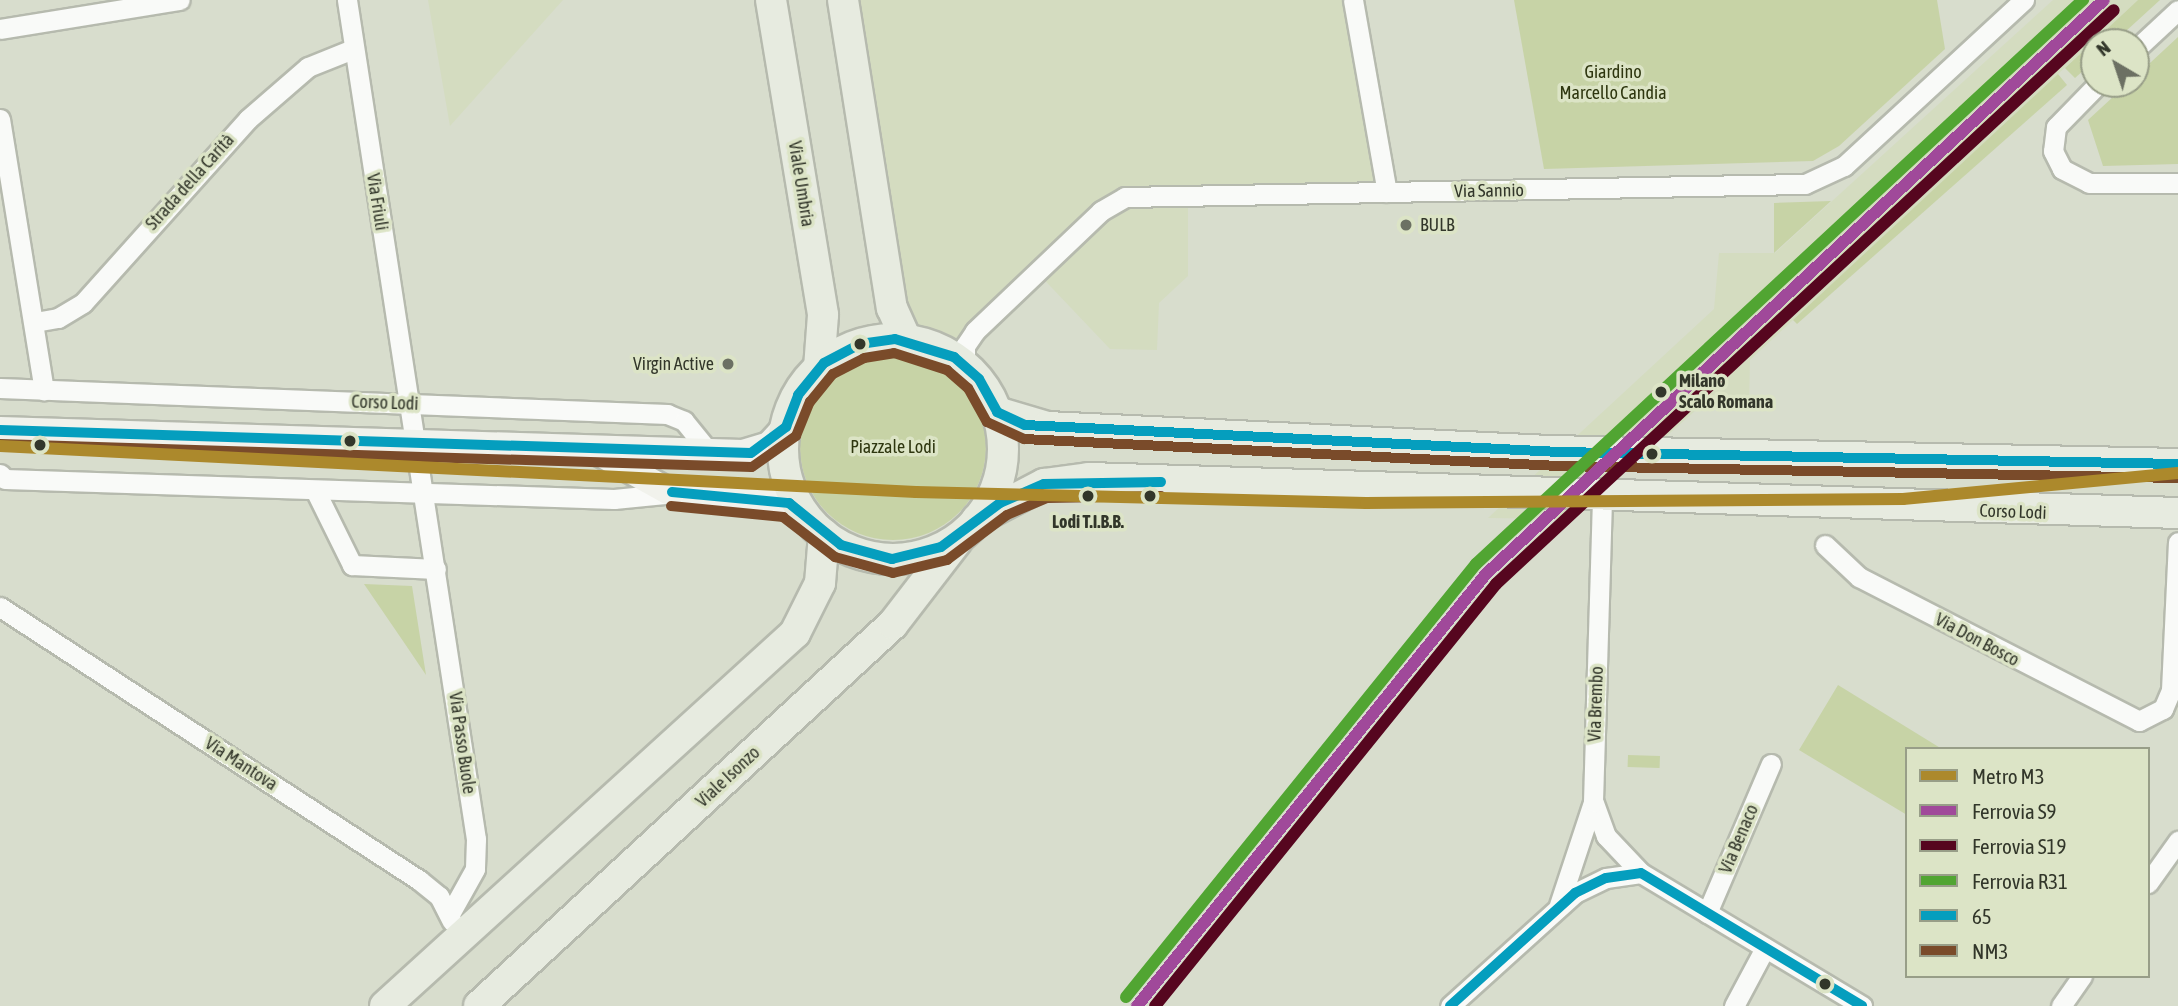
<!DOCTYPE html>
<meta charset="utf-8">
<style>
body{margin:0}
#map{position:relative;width:2178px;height:1006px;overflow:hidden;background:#d8ddcd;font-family:"Asap Condensed",sans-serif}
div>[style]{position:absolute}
.built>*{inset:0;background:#d4dcc0}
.green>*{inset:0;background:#c7d3a6;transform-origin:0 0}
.round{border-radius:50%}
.roads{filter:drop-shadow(2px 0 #b6baae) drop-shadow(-2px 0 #b6baae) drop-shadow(0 2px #b6baae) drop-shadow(0 -2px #b6baae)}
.minor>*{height:19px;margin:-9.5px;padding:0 9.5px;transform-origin:9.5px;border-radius:9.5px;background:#f9faf8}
.secondary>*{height:26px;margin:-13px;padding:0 13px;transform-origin:13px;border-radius:13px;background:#f1f2ec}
.primary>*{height:30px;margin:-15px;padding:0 15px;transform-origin:15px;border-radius:15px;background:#e7ebe0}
.primary>.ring{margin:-15px;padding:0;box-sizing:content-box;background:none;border:30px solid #e7ebe0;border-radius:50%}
.bus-1>*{height:10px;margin:-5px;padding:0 5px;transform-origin:5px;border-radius:5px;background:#059ebe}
.bus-2>*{height:10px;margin:-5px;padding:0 5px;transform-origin:5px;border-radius:5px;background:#7a4b2a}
.rail-1>*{height:12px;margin:-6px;padding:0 6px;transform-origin:6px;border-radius:6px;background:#a0499a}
.rail-2>*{height:12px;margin:-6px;padding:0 6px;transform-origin:6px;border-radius:6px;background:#56061f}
.rail-3>*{height:12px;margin:-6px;padding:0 6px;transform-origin:6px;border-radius:6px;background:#51a532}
.metro-1>*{height:12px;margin:-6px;padding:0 6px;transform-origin:6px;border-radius:6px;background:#ac892c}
.dots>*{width:19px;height:19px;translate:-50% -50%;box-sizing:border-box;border:4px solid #dce4c6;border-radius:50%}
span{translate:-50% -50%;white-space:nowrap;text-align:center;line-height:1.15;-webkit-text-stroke:7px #dce4c6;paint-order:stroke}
.park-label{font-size:18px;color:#2e360f}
.street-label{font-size:18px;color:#32362a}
.poi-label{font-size:18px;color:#32362a}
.left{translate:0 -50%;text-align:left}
.right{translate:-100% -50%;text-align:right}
.stop-label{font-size:18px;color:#32362a;font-weight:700}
.legend{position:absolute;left:1905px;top:747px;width:245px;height:231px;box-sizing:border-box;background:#dce4c6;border:2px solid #989e88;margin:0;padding:9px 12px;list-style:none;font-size:21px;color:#32362a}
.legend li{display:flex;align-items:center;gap:14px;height:35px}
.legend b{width:35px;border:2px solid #989e88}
.north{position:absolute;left:2080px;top:28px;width:70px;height:70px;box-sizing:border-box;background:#dce4c6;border:2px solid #989e88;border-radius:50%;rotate:321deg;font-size:19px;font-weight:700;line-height:28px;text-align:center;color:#32362a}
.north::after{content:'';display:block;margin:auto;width:24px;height:32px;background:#6c7063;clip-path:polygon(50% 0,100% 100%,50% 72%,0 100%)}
</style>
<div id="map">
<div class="built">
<i style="clip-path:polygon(428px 0,563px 0,450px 126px)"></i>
<i style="clip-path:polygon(849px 0,1348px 0,1381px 189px,1188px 193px,1188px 276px,1159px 303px,1157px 350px,1110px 349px,1033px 268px,949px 352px,902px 336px)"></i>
<i style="clip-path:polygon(2053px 0,2138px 0,1750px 360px,1749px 406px,1704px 403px,1573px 519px,1488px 518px,1714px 309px,1719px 253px,1775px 253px)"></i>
</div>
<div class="green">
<i style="clip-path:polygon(1514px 0,1937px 0,1945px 49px,1839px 146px,1813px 161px,1544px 169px)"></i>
<i style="clip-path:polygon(2138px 0,2160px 0,2114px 42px,2094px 42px,2094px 61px,2075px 78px,2065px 68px)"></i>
<i style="clip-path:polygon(2178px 37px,2178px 164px,2103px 166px,2088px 120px,2127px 84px,2136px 84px,2136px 76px)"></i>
<i style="clip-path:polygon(2058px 74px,2067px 85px,1797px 324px,1793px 320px)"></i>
<i style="clip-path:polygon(1831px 201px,1774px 253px,1774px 203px)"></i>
<i class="round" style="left:800px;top:354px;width:186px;height:186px"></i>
<i style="clip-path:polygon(364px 584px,412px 586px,426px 675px,403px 641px)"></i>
<i style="clip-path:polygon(1838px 685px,1942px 749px,1907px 749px,1907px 815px,1799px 750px)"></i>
<i style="left:1628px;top:755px;width:32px;height:12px;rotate:2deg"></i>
</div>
<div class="roads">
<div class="minor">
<i style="left:347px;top:0;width:849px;rotate:81.26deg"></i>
<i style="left:476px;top:839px;width:30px;rotate:92deg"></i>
<i style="left:475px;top:869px;width:49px;rotate:119.2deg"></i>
<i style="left:1353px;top:0;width:195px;rotate:80deg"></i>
<i style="left:0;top:29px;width:182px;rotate:-9.2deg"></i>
<i style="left:2136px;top:49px;width:57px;rotate:-42.9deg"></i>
<i style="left:2098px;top:84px;width:60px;rotate:134.3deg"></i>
<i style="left:2056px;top:127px;width:24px;rotate:97deg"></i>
<i style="left:2053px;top:151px;width:20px;rotate:63deg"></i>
<i style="left:2062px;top:169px;width:30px;rotate:27deg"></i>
<i style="left:2089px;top:183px;width:89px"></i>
<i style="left:0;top:119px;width:275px;rotate:80.8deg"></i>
<i style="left:35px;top:322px;width:23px;rotate:-10deg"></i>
<i style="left:58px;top:318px;width:29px;rotate:-31deg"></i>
<i style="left:83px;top:303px;width:247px;rotate:-48.1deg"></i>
<i style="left:248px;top:119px;width:79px;rotate:-40.9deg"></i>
<i style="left:308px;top:67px;width:48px;rotate:-21.8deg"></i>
<i style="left:965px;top:365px;width:19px;rotate:-90deg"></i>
<i style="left:965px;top:346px;width:18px;rotate:-56deg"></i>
<i style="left:975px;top:331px;width:174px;rotate:-43.6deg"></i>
<i style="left:1101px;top:211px;width:28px;rotate:-30deg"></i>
<i style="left:1125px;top:197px;width:680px;rotate:-1.1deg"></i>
<i style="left:1805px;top:184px;width:43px;rotate:-24.8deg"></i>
<i style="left:1844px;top:166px;width:245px;rotate:-42.7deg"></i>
<i style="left:0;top:388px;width:668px;rotate:2.23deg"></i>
<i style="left:667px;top:414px;width:18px;rotate:22deg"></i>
<i style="left:684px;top:421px;width:40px;rotate:51deg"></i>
<i style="left:0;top:474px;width:7px;rotate:45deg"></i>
<i style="left:5px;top:479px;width:609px;rotate:1.88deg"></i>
<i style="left:614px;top:499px;width:61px;rotate:-5.6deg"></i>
<i style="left:315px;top:490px;width:84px;rotate:63.7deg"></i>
<i style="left:352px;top:565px;width:84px;rotate:2.7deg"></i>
<i style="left:1825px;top:545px;width:47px;rotate:43.3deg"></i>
<i style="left:1859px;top:577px;width:315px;rotate:27.2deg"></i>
<i style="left:2139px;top:721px;width:27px;rotate:-27deg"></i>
<i style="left:2163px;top:709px;width:21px;rotate:-67deg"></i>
<i style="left:2171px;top:690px;width:148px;rotate:-87.3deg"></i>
<i style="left:0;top:607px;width:500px;rotate:33.09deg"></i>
<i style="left:419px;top:880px;width:26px;rotate:39deg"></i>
<i style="left:439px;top:896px;width:28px;rotate:63deg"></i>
<i style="left:1594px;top:803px;width:35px;rotate:70deg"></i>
<i style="left:1606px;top:836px;width:51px;rotate:46.6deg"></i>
<i style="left:1641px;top:873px;width:258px;rotate:31deg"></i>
<i style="left:2148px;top:883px;width:52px;rotate:-54.5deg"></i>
<i style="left:1559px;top:905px;width:108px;rotate:-71.7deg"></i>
<i style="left:1593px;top:802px;width:304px;rotate:-88.3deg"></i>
<i style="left:1707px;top:913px;width:162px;rotate:-66.8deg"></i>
<i style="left:1450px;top:1006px;width:169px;rotate:-42.1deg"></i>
<i style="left:1575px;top:893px;width:34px;rotate:-26deg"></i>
<i style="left:1606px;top:878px;width:35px;rotate:-8deg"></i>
<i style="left:1734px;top:1006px;width:66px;rotate:-61.9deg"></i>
<i style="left:2061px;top:1006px;width:37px;rotate:-55deg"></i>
</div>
<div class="secondary">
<i style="left:0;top:430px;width:743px;rotate:1.77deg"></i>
<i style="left:743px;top:453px;width:27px;rotate:-17deg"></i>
<i style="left:769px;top:445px;width:25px;rotate:-47deg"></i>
<i style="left:596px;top:451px;width:82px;rotate:29.1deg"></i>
<i style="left:668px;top:491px;width:91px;rotate:3.8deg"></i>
<i style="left:759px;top:497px;width:42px;rotate:15deg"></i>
</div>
<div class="primary">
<i style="left:771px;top:0;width:319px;rotate:80.6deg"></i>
<i style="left:823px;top:315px;width:53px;rotate:94.3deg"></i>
<i style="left:843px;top:0;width:312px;rotate:81deg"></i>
<i style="left:892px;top:308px;width:35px;rotate:66deg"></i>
<i class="ring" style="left:783px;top:339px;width:190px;height:190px"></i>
<i style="left:997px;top:412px;width:52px;rotate:16.7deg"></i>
<i style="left:1047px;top:427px;width:503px;rotate:2.74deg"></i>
<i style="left:1549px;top:451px;width:629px;rotate:1.18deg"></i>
<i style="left:977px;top:519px;width:76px;rotate:-27.6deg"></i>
<i style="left:1044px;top:484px;width:45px;rotate:-7.6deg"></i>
<i style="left:1089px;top:478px;width:1090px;rotate:1.84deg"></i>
<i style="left:385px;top:1006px;width:554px;rotate:-42.29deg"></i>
<i style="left:795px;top:633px;width:56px;rotate:-63.4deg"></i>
<i style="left:820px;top:583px;width:49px;rotate:-85.3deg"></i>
<i style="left:479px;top:1006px;width:563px;rotate:-42.7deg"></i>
<i style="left:893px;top:624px;width:105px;rotate:-52.4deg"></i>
</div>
</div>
<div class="bus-1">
<i style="left:0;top:430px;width:751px;rotate:1.75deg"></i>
<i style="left:751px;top:453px;width:44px;rotate:-36.6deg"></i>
<i style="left:786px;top:427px;width:34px;rotate:-69deg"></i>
<i style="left:798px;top:395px;width:41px;rotate:-50.9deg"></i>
<i style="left:824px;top:363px;width:41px;rotate:-27.8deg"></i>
<i style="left:860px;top:344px;width:35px;rotate:-8deg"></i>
<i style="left:895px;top:339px;width:62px;rotate:17deg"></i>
<i style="left:954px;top:357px;width:33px;rotate:41deg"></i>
<i style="left:979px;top:379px;width:38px;rotate:61deg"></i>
<i style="left:997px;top:412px;width:31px;rotate:25deg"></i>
<i style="left:1025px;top:425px;width:535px;rotate:2.89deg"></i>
<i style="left:1559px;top:452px;width:619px;rotate:1.11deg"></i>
<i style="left:672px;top:492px;width:118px;rotate:5.4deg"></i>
<i style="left:789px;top:503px;width:67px;rotate:38.9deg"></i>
<i style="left:841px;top:545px;width:53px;rotate:15.4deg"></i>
<i style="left:892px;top:559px;width:50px;rotate:-13.8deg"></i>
<i style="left:941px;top:547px;width:74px;rotate:-36.7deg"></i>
<i style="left:1000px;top:503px;width:48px;rotate:-23.4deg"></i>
<i style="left:1044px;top:484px;width:117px;rotate:-1deg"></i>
<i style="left:1450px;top:1006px;width:169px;rotate:-42.1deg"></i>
<i style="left:1575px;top:893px;width:34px;rotate:-26deg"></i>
<i style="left:1606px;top:878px;width:35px;rotate:-8deg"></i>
<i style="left:1641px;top:873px;width:258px;rotate:31deg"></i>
</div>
<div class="bus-2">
<i style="left:0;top:444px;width:752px;rotate:1.75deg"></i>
<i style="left:752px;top:467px;width:54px;rotate:-35.2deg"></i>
<i style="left:796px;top:436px;width:37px;rotate:-68deg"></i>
<i style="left:810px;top:402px;width:36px;rotate:-51deg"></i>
<i style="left:833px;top:374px;width:35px;rotate:-27deg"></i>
<i style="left:864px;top:358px;width:30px;rotate:-9deg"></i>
<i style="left:894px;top:353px;width:56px;rotate:17.8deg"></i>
<i style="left:947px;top:370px;width:28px;rotate:41deg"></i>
<i style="left:968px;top:388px;width:39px;rotate:61deg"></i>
<i style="left:987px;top:422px;width:41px;rotate:24.7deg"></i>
<i style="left:1024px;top:439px;width:536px;rotate:2.89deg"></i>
<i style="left:1559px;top:466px;width:619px;rotate:1.11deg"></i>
<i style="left:671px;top:506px;width:113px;rotate:5.6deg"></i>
<i style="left:783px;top:517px;width:66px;rotate:37.6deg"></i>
<i style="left:835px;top:557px;width:60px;rotate:15.4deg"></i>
<i style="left:893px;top:573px;width:56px;rotate:-13.5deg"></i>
<i style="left:947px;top:560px;width:75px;rotate:-36.9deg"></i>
<i style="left:1007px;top:515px;width:43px;rotate:-23deg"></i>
<i style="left:1047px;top:498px;width:114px;rotate:-1deg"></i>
</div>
<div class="rail-1">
<i style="left:1137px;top:1006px;width:555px;rotate:-51.07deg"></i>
<i style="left:1486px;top:574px;width:843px;rotate:-42.89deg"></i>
</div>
<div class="rail-2">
<i style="left:1155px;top:1006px;width:543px;rotate:-51.06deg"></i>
<i style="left:1496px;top:584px;width:843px;rotate:-42.89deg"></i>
</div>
<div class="rail-3">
<i style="left:1126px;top:997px;width:557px;rotate:-51.05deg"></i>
<i style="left:1476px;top:564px;width:829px;rotate:-42.9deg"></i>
</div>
<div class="metro-1">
<i style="left:0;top:446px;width:917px;rotate:2.87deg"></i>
<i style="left:916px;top:492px;width:450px;rotate:1.4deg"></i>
<i style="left:1366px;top:503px;width:537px;rotate:-0.43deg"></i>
<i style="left:1903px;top:499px;width:276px;rotate:-5.4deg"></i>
</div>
<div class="dots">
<i style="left:1406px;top:225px;background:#6c7063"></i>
<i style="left:860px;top:344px;background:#32362a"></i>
<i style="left:728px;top:364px;background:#6c7063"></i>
<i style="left:1661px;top:392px;background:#32362a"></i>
<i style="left:350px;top:441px;background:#32362a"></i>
<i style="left:40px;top:445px;background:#32362a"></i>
<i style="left:1652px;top:454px;background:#32362a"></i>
<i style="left:1088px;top:496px;background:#32362a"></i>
<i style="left:1150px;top:496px;background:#32362a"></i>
<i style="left:1825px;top:984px;background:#32362a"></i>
</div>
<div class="park-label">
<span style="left:1613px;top:83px">Giardino<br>Marcello Candia</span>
<span style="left:893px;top:447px">Piazzale Lodi</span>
</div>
<div class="street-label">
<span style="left:190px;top:182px;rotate:-48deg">Strada della Carità</span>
<span style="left:801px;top:184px;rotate:81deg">Viale Umbria</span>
<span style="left:1489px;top:191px;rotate:-1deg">Via Sannio</span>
<span style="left:377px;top:202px;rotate:81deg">Via Friuli</span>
<span style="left:385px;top:403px;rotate:2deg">Corso Lodi</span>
<span style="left:2013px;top:512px;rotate:2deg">Corso Lodi</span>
<span style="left:1977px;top:640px;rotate:28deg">Via Don Bosco</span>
<span style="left:1596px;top:704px;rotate:-88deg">Via Brembo</span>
<span style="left:462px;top:743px;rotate:82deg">Via Passo Buole</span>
<span style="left:241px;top:764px;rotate:33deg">Via Mantova</span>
<span style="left:728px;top:777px;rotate:-43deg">Viale Isonzo</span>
<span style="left:1739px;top:839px;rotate:-67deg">Via Benaco</span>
</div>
<div class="poi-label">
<span class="left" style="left:1420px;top:225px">BULB</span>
<span class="right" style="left:714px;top:364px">Virgin Active</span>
</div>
<div class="stop-label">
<span class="left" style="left:1679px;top:392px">Milano<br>Scalo Romana</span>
<span style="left:1088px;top:522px">Lodi T.I.B.B.</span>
</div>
<ul class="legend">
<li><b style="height:9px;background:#ac892c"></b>Metro M3</li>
<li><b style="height:9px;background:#a0499a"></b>Ferrovia S9</li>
<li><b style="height:9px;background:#56061f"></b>Ferrovia S19</li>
<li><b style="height:9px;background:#51a532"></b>Ferrovia R31</li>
<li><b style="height:9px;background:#059ebe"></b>65</li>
<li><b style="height:9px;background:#7a4b2a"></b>NM3</li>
</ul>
<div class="north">N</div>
</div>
